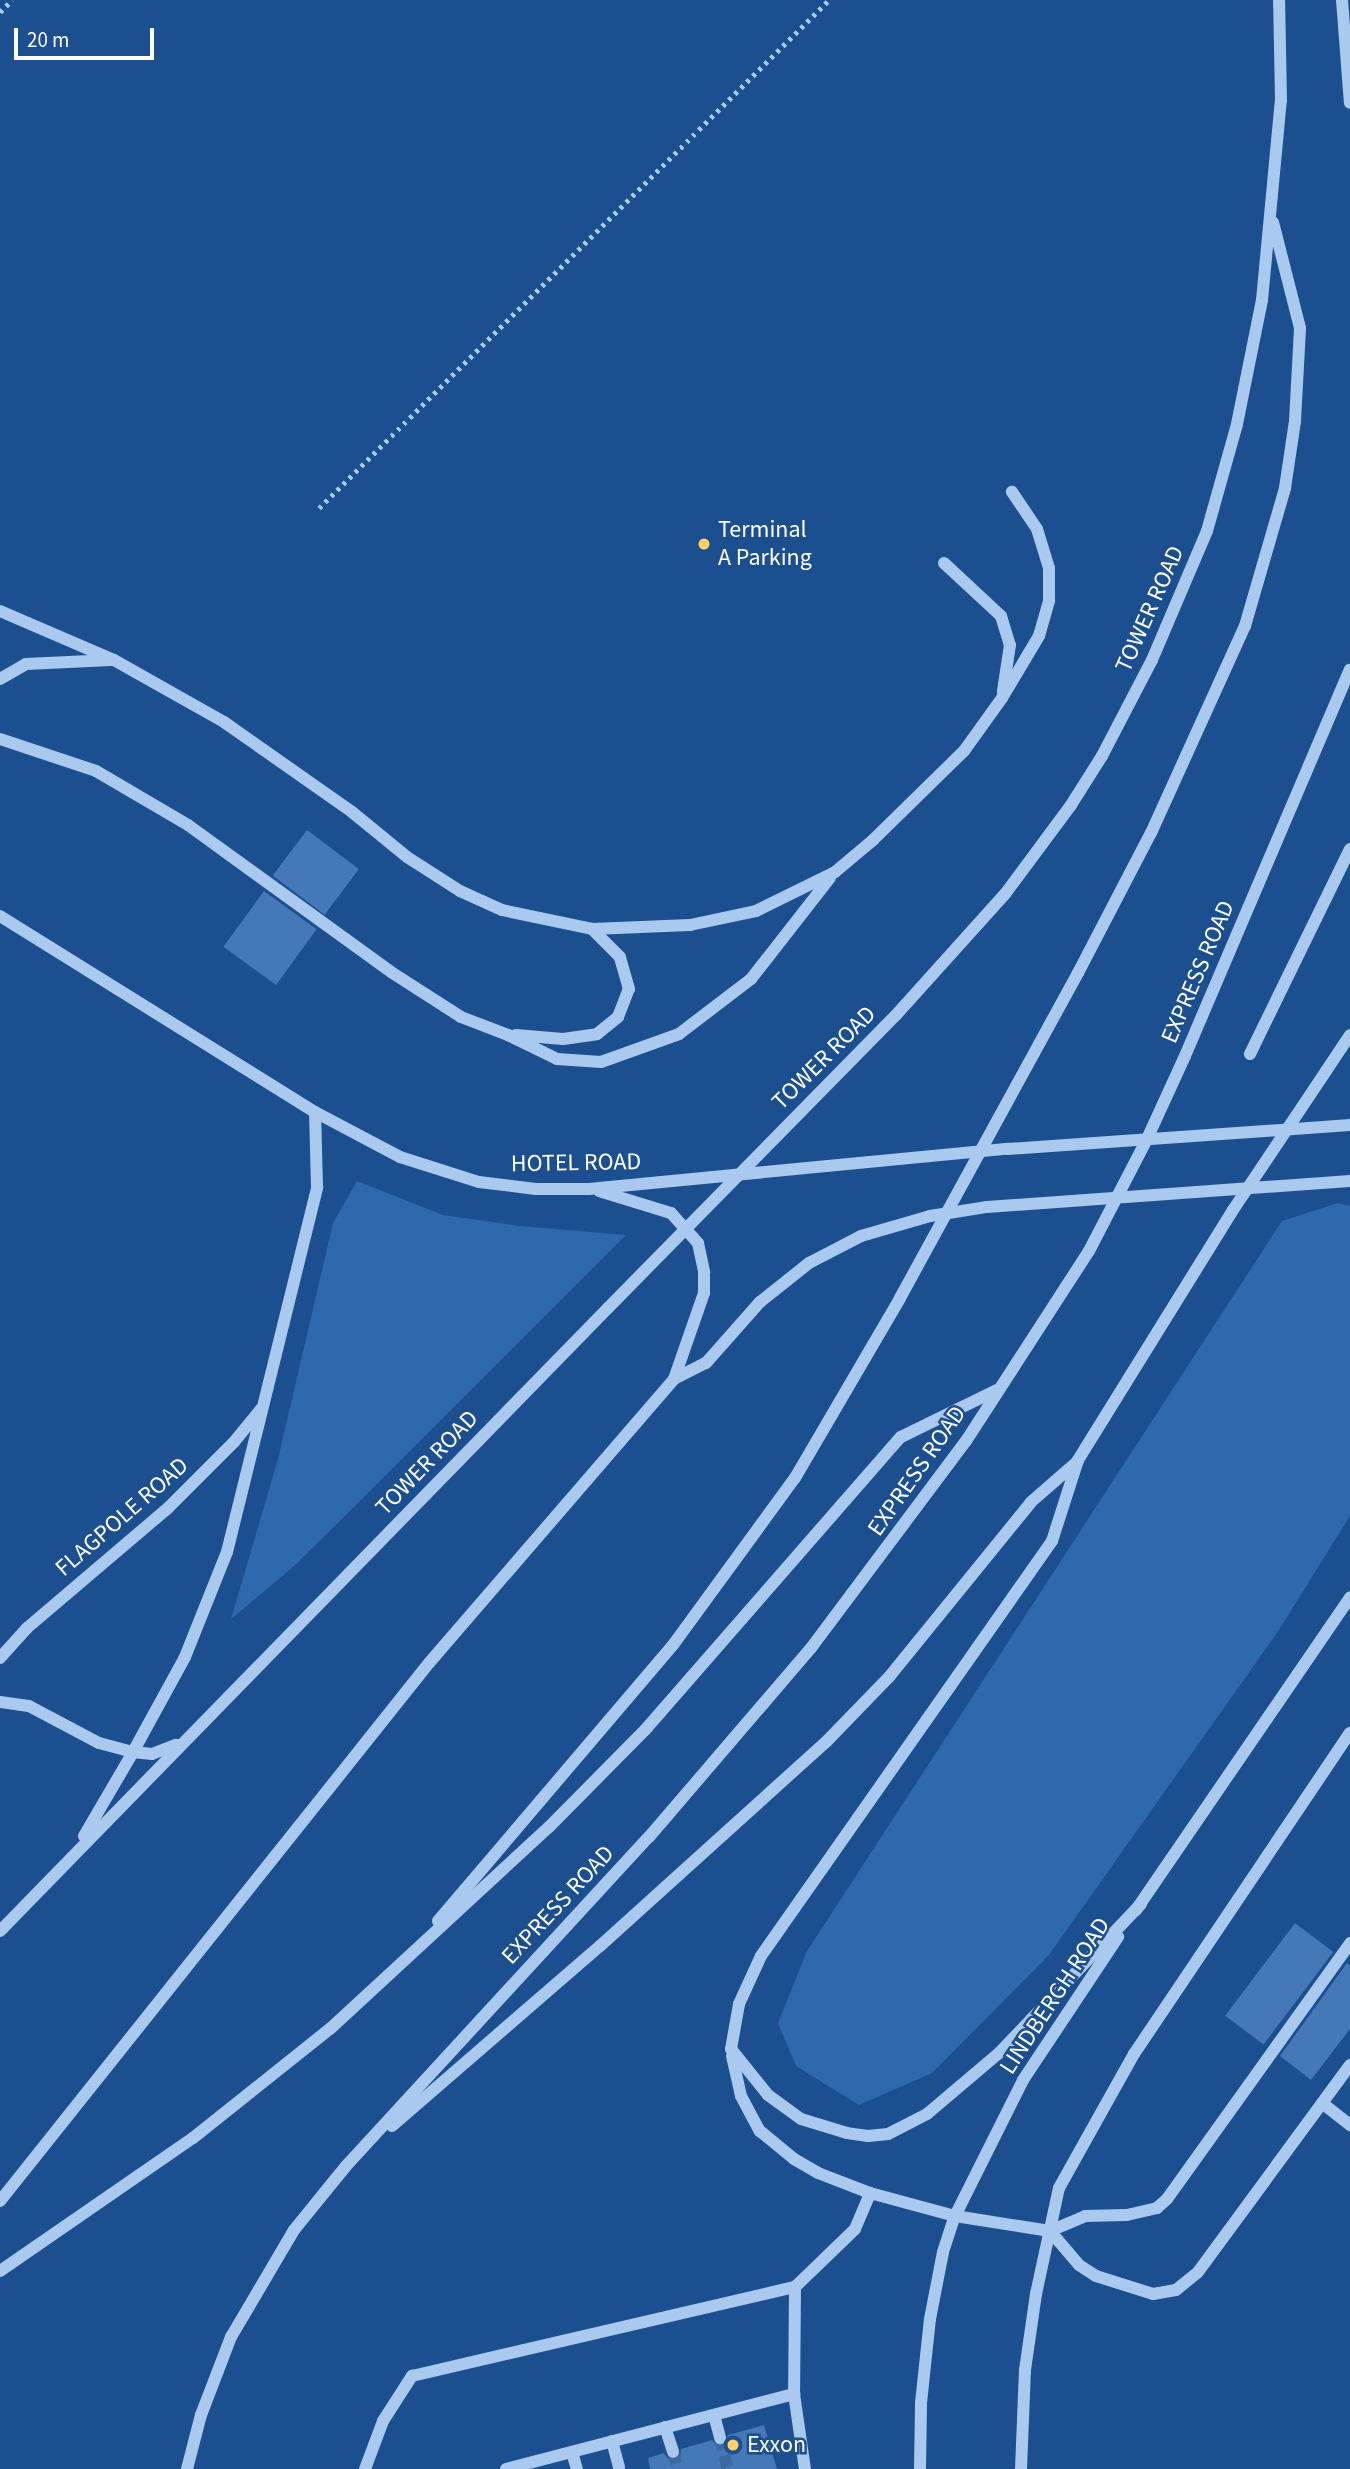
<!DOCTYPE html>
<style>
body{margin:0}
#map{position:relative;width:1350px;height:2469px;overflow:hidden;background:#1b4f8f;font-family:"Source Sans 3",sans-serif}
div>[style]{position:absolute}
.green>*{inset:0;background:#2e69ad}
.building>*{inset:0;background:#4478b7;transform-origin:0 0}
.minor-tunnel>*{height:12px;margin-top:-6px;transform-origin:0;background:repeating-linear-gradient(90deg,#3d69a0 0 12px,transparent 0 18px)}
.path>*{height:4.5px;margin-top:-2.25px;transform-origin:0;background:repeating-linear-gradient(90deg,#a9c9ee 0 3.5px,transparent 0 8.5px)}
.minor>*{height:12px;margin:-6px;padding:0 6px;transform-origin:6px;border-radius:6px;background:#a9c9ee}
.minor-bridge>*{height:12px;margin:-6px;padding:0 6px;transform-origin:6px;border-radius:6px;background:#a9c9ee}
.dots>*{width:19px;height:19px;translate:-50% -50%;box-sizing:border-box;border:4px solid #1b4f8f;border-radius:50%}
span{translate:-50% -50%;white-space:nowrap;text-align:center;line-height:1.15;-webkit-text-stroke:5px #1b4f8f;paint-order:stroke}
.poi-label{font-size:24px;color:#fff}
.left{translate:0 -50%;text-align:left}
.street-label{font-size:24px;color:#fff}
.scale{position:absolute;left:14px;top:28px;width:140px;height:32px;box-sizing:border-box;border:4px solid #fff;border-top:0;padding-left:9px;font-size:21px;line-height:24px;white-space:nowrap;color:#fff;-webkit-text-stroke:5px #1b4f8f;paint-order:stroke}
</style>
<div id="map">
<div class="green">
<i style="clip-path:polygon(357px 1181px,443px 1215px,520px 1226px,626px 1235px,356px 1505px,293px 1567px,231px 1619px,278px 1459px,333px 1223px)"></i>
<i style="clip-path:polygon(1338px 1203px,1350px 1206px,1350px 1516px,1279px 1630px,1049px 1955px,932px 2073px,859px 2105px,796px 2066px,778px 2023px,807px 1951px,1282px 1221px)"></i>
</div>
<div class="building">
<i style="left:307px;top:830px;width:65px;height:57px;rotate:37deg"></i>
<i style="left:264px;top:891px;width:65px;height:69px;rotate:36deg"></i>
<i style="left:1295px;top:1923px;width:48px;height:116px;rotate:37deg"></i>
<i style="clip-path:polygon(1347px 1963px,1350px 1965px,1350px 2029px,1311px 2080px,1280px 2056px)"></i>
<i style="clip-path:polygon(764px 2425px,777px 2469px,650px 2469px,648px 2458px,664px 2453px,668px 2459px,675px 2460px,680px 2457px,681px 2449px,712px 2440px,717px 2446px,723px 2446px,728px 2435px)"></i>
</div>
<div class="minor-tunnel">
<i style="left:720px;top:2438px;width:32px;rotate:76deg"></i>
<i style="left:673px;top:2452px;width:18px;rotate:74deg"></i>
</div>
<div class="path">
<i style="left:0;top:12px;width:17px;rotate:-45deg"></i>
<i style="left:319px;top:508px;width:720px;rotate:-44.89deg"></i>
</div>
<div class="minor">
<i style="left:1342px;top:0;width:103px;rotate:85.6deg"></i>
<i style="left:944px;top:563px;width:78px;rotate:42.9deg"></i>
<i style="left:1001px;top:616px;width:30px;rotate:73deg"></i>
<i style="left:1010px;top:645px;width:47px;rotate:98.7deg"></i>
<i style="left:0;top:611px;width:124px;rotate:23.3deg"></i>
<i style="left:114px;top:660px;width:126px;rotate:29.4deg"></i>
<i style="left:224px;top:722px;width:156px;rotate:35.1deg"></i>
<i style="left:352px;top:812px;width:71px;rotate:39.3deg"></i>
<i style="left:407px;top:857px;width:63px;rotate:32.7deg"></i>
<i style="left:460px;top:891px;width:46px;rotate:24.3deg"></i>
<i style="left:502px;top:910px;width:92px;rotate:11.9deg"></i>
<i style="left:592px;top:929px;width:98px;rotate:-2.3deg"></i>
<i style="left:690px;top:925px;width:67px;rotate:-12deg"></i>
<i style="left:756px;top:911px;width:88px;rotate:-26.3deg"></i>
<i style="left:835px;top:872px;width:50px;rotate:-40.1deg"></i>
<i style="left:873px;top:840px;width:127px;rotate:-44.4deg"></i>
<i style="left:964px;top:751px;width:65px;rotate:-54.4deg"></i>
<i style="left:1002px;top:698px;width:72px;rotate:-59.2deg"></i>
<i style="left:1039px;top:636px;width:37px;rotate:-74deg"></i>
<i style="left:1049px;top:600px;width:32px;rotate:-90deg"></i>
<i style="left:1049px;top:568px;width:41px;rotate:-107.1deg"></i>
<i style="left:1037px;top:529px;width:45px;rotate:-124deg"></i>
<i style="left:0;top:679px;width:30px;rotate:-30deg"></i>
<i style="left:26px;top:664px;width:85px;rotate:-2.7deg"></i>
<i style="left:0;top:739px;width:101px;rotate:18.4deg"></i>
<i style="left:96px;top:771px;width:107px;rotate:30.4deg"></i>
<i style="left:188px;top:825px;width:251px;rotate:35.9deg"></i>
<i style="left:391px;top:972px;width:83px;rotate:32.7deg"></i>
<i style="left:461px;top:1017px;width:50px;rotate:21deg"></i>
<i style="left:508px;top:1035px;width:55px;rotate:26.1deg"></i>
<i style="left:557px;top:1059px;width:44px;rotate:3.9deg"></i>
<i style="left:601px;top:1062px;width:83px;rotate:-19.7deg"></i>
<i style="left:679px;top:1034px;width:91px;rotate:-37.4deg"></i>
<i style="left:751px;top:979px;width:128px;rotate:-52deg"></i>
<i style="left:0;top:916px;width:371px;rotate:31.9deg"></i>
<i style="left:315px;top:1112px;width:96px;rotate:27.9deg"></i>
<i style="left:400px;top:1157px;width:83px;rotate:17.6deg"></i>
<i style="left:479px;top:1182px;width:57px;rotate:7deg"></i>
<i style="left:536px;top:1189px;width:53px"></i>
<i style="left:589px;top:1189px;width:421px;rotate:-5.5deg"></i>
<i style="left:1008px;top:1149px;width:343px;rotate:-4deg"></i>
<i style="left:1078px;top:973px;width:158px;rotate:-62.5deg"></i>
<i style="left:1151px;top:833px;width:227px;rotate:-65.6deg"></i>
<i style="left:1245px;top:626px;width:144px;rotate:-73.8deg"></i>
<i style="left:1285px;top:488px;width:68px;rotate:-81.5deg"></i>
<i style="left:1295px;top:421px;width:93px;rotate:-86.9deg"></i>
<i style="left:1300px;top:328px;width:109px;rotate:-104.3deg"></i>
<i style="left:896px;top:1015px;width:163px;rotate:-48deg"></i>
<i style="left:1005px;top:894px;width:111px;rotate:-53.4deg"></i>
<i style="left:1071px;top:805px;width:58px;rotate:-57.7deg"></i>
<i style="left:1102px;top:756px;width:108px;rotate:-62.5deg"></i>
<i style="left:1152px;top:660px;width:140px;rotate:-66.9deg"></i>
<i style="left:1207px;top:531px;width:111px;rotate:-74.3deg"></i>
<i style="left:1237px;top:424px;width:126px;rotate:-78.6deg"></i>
<i style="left:1262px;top:300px;width:201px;rotate:-84.6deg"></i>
<i style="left:1281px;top:100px;width:100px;rotate:-91.1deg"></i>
<i style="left:516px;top:1035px;width:47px;rotate:4.9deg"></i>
<i style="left:563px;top:1039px;width:34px;rotate:-8deg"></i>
<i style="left:597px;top:1034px;width:27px;rotate:-39deg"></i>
<i style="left:618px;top:1017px;width:30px;rotate:-69deg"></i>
<i style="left:629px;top:989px;width:33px;rotate:-106deg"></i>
<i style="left:620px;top:957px;width:40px;rotate:-135deg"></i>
<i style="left:1250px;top:1054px;width:228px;rotate:-64deg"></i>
<i style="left:1185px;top:1056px;width:420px;rotate:-66.9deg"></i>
<i style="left:1326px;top:1071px;width:43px;rotate:-56.3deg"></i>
<i style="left:599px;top:1191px;width:75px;rotate:17deg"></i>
<i style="left:671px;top:1213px;width:40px;rotate:48deg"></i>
<i style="left:698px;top:1243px;width:30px;rotate:78deg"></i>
<i style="left:704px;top:1272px;width:21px;rotate:90deg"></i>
<i style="left:704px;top:1293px;width:91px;rotate:109.2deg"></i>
<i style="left:0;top:1658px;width:40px;rotate:-48deg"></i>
<i style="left:27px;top:1628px;width:185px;rotate:-40.4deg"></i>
<i style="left:168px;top:1508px;width:93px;rotate:-45deg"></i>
<i style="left:234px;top:1442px;width:43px;rotate:-50.7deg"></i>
<i style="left:0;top:1702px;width:29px;rotate:8deg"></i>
<i style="left:29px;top:1706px;width:79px;rotate:27.9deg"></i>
<i style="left:99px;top:1743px;width:35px;rotate:15deg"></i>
<i style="left:133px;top:1752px;width:19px;rotate:6deg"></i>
<i style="left:152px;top:1754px;width:26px;rotate:-21deg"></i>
<i style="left:84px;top:1836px;width:97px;rotate:-59.7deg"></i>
<i style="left:133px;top:1752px;width:108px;rotate:-61.3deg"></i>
<i style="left:185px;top:1657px;width:113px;rotate:-68.2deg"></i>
<i style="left:227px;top:1552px;width:376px;rotate:-76.1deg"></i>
<i style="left:317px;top:1187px;width:75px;rotate:-91.5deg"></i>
<i style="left:1141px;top:1904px;width:206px;rotate:133.6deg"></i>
<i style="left:999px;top:2053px;width:94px;rotate:139.7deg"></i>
<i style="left:927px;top:2114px;width:44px;rotate:152.9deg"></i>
<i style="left:888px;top:2134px;width:20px;rotate:174deg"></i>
<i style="left:868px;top:2136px;width:21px;rotate:-172deg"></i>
<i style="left:847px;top:2133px;width:48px;rotate:-163.1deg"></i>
<i style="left:801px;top:2119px;width:41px;rotate:-144deg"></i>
<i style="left:768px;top:2095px;width:59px;rotate:-128.8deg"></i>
<i style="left:731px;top:2049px;width:46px;rotate:-79.9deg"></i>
<i style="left:739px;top:2004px;width:53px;rotate:-65.4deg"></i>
<i style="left:761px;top:1956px;width:507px;rotate:-54.96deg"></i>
<i style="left:1052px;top:1541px;width:85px;rotate:-72.2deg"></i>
<i style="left:1078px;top:1460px;width:294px;rotate:-58.2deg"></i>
<i style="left:1136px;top:1910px;width:379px;rotate:-55.6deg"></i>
<i style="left:438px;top:1921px;width:362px;rotate:-49.6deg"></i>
<i style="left:673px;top:1645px;width:207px;rotate:-53.9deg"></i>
<i style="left:795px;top:1478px;width:208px;rotate:-59.7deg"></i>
<i style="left:0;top:1931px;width:871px;rotate:-45.7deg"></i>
<i style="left:732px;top:2056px;width:41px;rotate:77.3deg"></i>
<i style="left:741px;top:2096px;width:40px;rotate:62deg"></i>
<i style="left:760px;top:2131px;width:44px;rotate:39.5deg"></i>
<i style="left:794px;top:2159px;width:28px;rotate:30deg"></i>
<i style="left:818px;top:2173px;width:56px;rotate:21deg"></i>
<i style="left:870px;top:2193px;width:88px;rotate:15.1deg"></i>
<i style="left:955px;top:2216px;width:96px;rotate:9deg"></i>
<i style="left:1050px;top:2231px;width:38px;rotate:-23deg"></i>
<i style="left:1085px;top:2216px;width:42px;rotate:-1.4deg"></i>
<i style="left:1127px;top:2215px;width:31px;rotate:-13deg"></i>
<i style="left:1157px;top:2208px;width:13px;rotate:-42deg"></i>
<i style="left:1167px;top:2199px;width:315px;rotate:-54.4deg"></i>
<i style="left:1322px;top:2103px;width:36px;rotate:38deg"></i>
<i style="left:392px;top:2126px;width:275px;rotate:-40.9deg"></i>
<i style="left:600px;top:1946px;width:304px;rotate:-42.1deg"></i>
<i style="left:826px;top:1742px;width:91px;rotate:-45.9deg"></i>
<i style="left:889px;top:1677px;width:225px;rotate:-50.9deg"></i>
<i style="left:1031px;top:1502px;width:62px;rotate:-41.1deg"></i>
<i style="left:0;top:2201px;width:688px;rotate:-51.43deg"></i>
<i style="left:429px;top:1663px;width:375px;rotate:-49.2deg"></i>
<i style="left:674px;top:1379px;width:36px;rotate:-27deg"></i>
<i style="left:706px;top:1363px;width:81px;rotate:-48.5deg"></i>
<i style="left:760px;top:1302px;width:63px;rotate:-38.5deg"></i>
<i style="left:809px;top:1263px;width:59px;rotate:-27.4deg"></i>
<i style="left:861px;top:1236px;width:72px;rotate:-16.2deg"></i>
<i style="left:930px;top:1216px;width:58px;rotate:-9deg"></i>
<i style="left:987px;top:1207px;width:364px;rotate:-4.1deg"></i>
<i style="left:1050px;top:2231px;width:45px;rotate:49.5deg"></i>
<i style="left:1079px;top:2265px;width:20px;rotate:33deg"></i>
<i style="left:1096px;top:2276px;width:60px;rotate:17.5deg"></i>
<i style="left:1153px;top:2294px;width:23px;rotate:-10deg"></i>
<i style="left:1176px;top:2290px;width:28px;rotate:-39deg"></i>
<i style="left:1198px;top:2272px;width:257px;rotate:-53.7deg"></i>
<i style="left:0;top:2271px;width:234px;rotate:-34.6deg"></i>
<i style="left:193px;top:2138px;width:176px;rotate:-38.6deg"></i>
<i style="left:331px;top:2028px;width:297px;rotate:-42.7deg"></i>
<i style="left:549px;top:1827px;width:136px;rotate:-45.3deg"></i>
<i style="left:645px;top:1730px;width:389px;rotate:-48.9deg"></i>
<i style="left:901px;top:1437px;width:107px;rotate:-26.1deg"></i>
<i style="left:795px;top:2287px;width:107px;rotate:90.5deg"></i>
<i style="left:794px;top:2394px;width:76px;rotate:81.7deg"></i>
<i style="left:714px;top:2415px;width:24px;rotate:75deg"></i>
<i style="left:665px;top:2427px;width:26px;rotate:72deg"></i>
<i style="left:612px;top:2441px;width:27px;rotate:75deg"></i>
<i style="left:572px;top:2452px;width:18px;rotate:74deg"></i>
<i style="left:187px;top:2469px;width:56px;rotate:-75.5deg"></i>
<i style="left:201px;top:2415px;width:84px;rotate:-69deg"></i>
<i style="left:231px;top:2337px;width:124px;rotate:-59.5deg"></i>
<i style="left:294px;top:2230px;width:82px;rotate:-50.9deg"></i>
<i style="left:346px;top:2166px;width:447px;rotate:-47.4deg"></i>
<i style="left:649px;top:1837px;width:249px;rotate:-49.4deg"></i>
<i style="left:811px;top:1648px;width:259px;rotate:-53.2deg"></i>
<i style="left:966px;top:1441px;width:226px;rotate:-57.1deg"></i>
<i style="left:365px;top:2469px;width:51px;rotate:-69.4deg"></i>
<i style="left:383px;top:2421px;width:54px;rotate:-57.2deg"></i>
<i style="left:412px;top:2376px;width:393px;rotate:-13.1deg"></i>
<i style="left:795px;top:2287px;width:83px;rotate:-44deg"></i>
<i style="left:855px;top:2229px;width:39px;rotate:-67deg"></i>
<i style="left:506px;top:2469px;width:298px;rotate:-14.6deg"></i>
<i style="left:920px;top:2469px;width:66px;rotate:-89.1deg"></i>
<i style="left:921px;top:2403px;width:84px;rotate:-83.9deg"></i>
<i style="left:930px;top:2319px;width:68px;rotate:-79deg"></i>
<i style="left:943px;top:2252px;width:38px;rotate:-72deg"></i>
<i style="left:955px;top:2216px;width:152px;rotate:-63.4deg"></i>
<i style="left:1023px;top:2080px;width:172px;rotate:-56.4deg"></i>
<i style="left:1021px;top:2469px;width:99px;rotate:-87.7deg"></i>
<i style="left:1025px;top:2370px;width:77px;rotate:-81.8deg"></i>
<i style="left:1036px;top:2294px;width:108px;rotate:-77.8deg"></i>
<i style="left:1059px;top:2188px;width:154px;rotate:-60.8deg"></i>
<i style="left:1134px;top:2054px;width:387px;rotate:-56.1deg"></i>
</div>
<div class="minor-bridge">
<i style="left:1233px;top:1210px;width:167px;rotate:-56.2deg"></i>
<i style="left:1089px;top:1251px;width:126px;rotate:-62.6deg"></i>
<i style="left:1147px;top:1139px;width:91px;rotate:-65.4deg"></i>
<i style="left:900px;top:1298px;width:371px;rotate:-61.3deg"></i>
<i style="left:608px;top:1308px;width:411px;rotate:-45.5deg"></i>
</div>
<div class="dots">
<i style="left:704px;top:544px;background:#ffd166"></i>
<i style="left:733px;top:2445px;background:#ffd166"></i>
</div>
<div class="poi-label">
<span class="left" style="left:718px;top:544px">Terminal<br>A Parking</span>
<span class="left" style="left:747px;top:2445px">Exxon</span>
</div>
<div class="street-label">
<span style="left:1150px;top:609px;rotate:-66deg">TOWER ROAD</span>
<span style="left:1198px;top:972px;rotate:-67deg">EXPRESS ROAD</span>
<span style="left:824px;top:1058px;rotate:-45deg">TOWER ROAD</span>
<span style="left:576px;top:1163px;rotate:-1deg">HOTEL ROAD</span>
<span style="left:427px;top:1463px;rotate:-46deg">TOWER ROAD</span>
<span style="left:917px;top:1471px;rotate:-55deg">EXPRESS ROAD</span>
<span style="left:122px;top:1517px;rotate:-41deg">FLAGPOLE ROAD</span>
<span style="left:558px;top:1905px;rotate:-47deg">EXPRESS ROAD</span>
<span style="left:1055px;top:1996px;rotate:-57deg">LINDBERGH ROAD</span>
</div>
<div class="scale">20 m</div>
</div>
